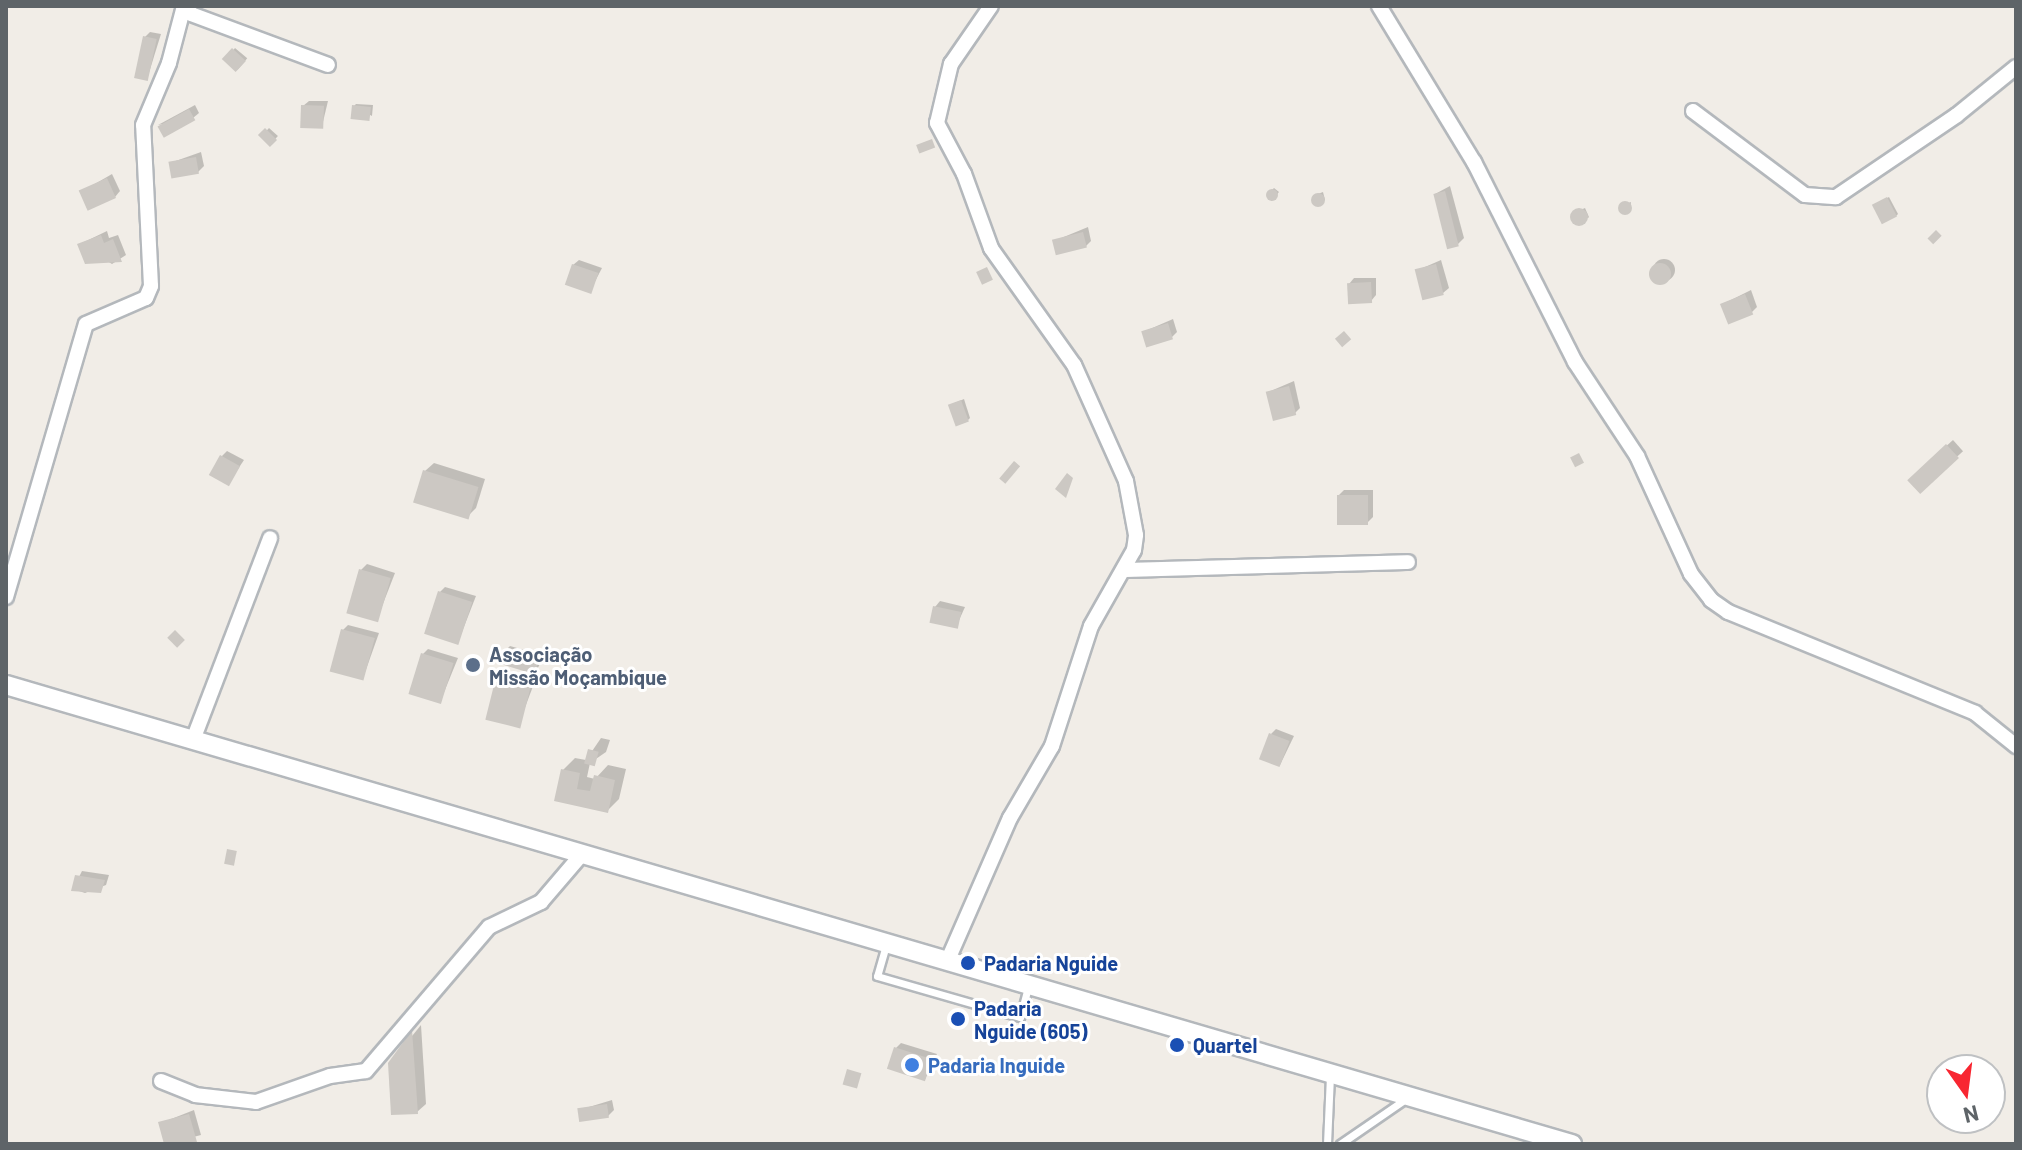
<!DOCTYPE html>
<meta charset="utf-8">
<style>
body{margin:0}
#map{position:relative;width:2022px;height:1150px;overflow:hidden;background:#f1ede7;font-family:Barlow,sans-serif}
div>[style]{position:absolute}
.shadow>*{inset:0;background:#0003;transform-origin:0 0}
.round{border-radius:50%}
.building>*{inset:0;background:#ccc8c3;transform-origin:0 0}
.roads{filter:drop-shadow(2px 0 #b4b8bc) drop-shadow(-2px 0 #b4b8bc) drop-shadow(0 2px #b4b8bc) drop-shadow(0 -2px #b4b8bc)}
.service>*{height:7px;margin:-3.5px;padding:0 3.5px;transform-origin:3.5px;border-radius:3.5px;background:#fff}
.minor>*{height:14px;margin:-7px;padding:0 7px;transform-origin:7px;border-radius:7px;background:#fff}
.tertiary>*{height:18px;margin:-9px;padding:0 9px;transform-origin:9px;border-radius:9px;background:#fff}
.dots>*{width:22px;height:22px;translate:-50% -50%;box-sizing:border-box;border:4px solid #fff;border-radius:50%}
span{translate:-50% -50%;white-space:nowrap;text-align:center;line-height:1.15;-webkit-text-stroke:6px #fff;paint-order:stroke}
.service-label{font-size:20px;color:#4e5e75;font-weight:700}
.left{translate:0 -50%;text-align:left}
.transit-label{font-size:20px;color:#164399;font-weight:700}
.shop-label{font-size:20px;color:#366cbe;font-weight:700}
.frame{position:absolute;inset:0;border:8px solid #5e6468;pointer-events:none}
.north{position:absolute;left:1926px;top:1054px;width:80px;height:80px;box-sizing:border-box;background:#fff;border:2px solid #bfc1c3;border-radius:50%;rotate:166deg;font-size:22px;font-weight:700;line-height:32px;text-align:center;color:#5e6468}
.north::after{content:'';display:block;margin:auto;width:28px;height:36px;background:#f82631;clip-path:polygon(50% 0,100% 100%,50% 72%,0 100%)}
</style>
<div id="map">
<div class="shadow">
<i style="clip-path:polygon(150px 32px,161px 34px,147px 79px,145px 37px)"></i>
<i style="left:235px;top:48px;width:16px;height:15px;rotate:40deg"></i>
<i style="clip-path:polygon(309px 101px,328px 101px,322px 126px,303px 106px)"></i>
<i style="clip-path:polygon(356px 104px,373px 105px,372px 116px,354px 106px)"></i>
<i style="clip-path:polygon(195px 105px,199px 113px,193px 118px,158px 125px)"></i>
<i style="left:269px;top:128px;width:12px;height:11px;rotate:42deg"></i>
<i style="clip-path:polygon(201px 152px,204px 166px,198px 172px,170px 163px)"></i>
<i style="clip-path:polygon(112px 174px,120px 191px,115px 197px,81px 192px)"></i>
<i style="clip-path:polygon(1450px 186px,1464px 238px,1458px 244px,1435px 194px)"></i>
<i style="clip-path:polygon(1274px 188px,1279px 192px,1273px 199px,1268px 194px)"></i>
<i style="clip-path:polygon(1323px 192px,1325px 200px,1317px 204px,1315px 195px)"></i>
<i style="clip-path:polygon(1889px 197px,1898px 214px,1896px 216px,1876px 204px)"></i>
<i style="clip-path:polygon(1631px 202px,1630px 211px,1622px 212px,1620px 206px)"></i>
<i style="left:1585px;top:208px;width:10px;height:13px;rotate:66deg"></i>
<i style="clip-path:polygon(1088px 227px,1091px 241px,1086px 246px,1054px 241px)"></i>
<i style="clip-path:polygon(107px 231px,109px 238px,118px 235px,126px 255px,112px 264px,80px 244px)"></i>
<i class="round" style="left:1653px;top:259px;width:22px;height:22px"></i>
<i style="clip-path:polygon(579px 260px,602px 268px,590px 291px,573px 265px)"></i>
<i style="clip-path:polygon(1441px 260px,1449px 288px,1443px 293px,1418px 270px)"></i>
<i style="clip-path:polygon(1354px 278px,1376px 278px,1376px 295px,1371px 301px,1349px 284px)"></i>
<i style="clip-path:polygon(1751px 290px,1757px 307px,1752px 312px,1723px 304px)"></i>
<i style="clip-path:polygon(1173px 319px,1177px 332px,1172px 337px,1143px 332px)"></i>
<i style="clip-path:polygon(1294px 381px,1300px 408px,1295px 413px,1268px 392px)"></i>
<i style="clip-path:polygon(964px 399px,970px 418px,968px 420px,950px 405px)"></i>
<i style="left:1953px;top:440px;width:15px;height:59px;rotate:48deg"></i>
<i style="clip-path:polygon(227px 451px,244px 460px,228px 484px,222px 456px)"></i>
<i style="clip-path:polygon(434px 463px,485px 479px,476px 508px,467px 517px,425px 471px)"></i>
<i style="clip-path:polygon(1344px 490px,1373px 490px,1373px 517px,1367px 523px,1339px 495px)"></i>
<i style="clip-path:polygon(367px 564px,395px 573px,377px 619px,361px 570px)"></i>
<i style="clip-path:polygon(445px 587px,476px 596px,458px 642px,440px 592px)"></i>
<i style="clip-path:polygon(940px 601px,965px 607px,956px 627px,935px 607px)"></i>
<i style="clip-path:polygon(348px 625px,379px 633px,363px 678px,343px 630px)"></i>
<i style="clip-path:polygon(510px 646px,542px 655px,539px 666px,534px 672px,505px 651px)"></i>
<i style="clip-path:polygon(428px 649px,458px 658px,440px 702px,423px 654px)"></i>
<i style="clip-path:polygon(503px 672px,535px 681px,518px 726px,498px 678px)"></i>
<i style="clip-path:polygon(1276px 729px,1294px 736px,1280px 765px,1271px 734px)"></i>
<i style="clip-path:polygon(601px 738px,610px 740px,606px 752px,590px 763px,587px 777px,595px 779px,608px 765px,626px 769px,619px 799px,607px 811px,556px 800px,563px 770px,575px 758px,586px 760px)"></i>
<i style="clip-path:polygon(82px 871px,109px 875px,106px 885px,85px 893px,73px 889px)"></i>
<i style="clip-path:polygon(421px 1025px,426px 1104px,417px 1112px,390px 1063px)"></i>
<i style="clip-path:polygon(901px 1043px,937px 1054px,925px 1079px,895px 1049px)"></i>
<i style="clip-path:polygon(612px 1100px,614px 1110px,608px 1116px,579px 1110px)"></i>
<i style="clip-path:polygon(194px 1110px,201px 1135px,166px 1144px,161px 1123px)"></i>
</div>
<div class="building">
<i style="left:143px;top:36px;width:14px;height:43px;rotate:12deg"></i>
<i style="left:232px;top:48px;width:19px;height:15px;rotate:43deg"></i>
<i style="left:301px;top:105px;width:23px;height:23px;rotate:2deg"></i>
<i style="left:352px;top:105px;width:19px;height:14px;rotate:6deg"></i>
<i style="left:189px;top:109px;width:13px;height:36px;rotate:61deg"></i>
<i style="left:265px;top:128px;width:17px;height:10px;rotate:45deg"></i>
<i style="left:932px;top:139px;width:9px;height:17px;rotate:69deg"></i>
<i style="left:196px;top:157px;width:17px;height:28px;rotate:80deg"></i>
<i style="left:107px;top:178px;width:22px;height:31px;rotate:66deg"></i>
<i class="round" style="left:1266px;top:189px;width:12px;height:12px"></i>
<i style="left:1445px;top:191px;width:57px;height:12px;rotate:76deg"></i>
<i class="round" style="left:1311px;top:193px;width:14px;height:14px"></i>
<i style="left:1887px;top:197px;width:22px;height:17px;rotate:63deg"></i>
<i class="round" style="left:1618px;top:201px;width:14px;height:14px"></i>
<i class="round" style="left:1570px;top:208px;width:18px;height:18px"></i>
<i style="left:1936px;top:230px;width:8px;height:12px;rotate:45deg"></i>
<i style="left:1083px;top:232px;width:16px;height:32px;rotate:76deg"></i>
<i style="clip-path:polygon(101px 235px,104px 243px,113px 239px,122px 262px,85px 264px,77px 244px)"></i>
<i class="round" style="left:1649px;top:263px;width:22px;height:22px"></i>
<i style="left:572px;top:264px;width:28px;height:22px;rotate:19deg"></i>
<i style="left:1436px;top:264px;width:32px;height:22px;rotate:76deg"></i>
<i style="left:987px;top:267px;width:14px;height:12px;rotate:65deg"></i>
<i style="left:1371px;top:282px;width:21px;height:24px;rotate:87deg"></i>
<i style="left:1745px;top:294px;width:22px;height:27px;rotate:68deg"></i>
<i style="left:1168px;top:323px;width:17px;height:28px;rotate:73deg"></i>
<i style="left:1344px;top:331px;width:11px;height:12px;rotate:49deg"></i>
<i style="left:1289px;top:386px;width:30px;height:24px;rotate:76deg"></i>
<i style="left:961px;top:400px;width:23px;height:14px;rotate:70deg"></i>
<i style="left:1946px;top:444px;width:19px;height:53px;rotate:47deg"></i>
<i style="left:1579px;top:453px;width:11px;height:10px;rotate:63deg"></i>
<i style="left:220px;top:455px;width:23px;height:23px;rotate:29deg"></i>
<i style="left:1014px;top:461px;width:8px;height:23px;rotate:40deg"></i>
<i style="left:423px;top:470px;width:58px;height:34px;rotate:17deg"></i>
<i style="clip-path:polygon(1067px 473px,1073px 478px,1066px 498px,1055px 489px)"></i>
<i style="left:1337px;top:495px;width:31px;height:30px"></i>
<i style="left:359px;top:569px;width:33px;height:46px;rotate:16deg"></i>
<i style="left:438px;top:591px;width:36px;height:45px;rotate:18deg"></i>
<i style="left:933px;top:606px;width:29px;height:17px;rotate:12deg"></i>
<i style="left:341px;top:629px;width:35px;height:44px;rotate:15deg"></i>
<i style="left:175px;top:630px;width:14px;height:11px;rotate:45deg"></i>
<i style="left:503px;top:650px;width:37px;height:14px;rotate:17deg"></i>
<i style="left:421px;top:653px;width:34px;height:43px;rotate:17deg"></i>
<i style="left:496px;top:677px;width:36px;height:44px;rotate:14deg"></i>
<i style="left:1269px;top:733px;width:22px;height:28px;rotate:21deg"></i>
<i style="left:588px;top:749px;width:11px;height:15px;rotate:15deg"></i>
<i style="clip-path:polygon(561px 769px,580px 773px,577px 789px,590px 791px,594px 775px,615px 780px,608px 813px,554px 801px)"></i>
<i style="left:227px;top:849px;width:10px;height:15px;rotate:11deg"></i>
<i style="clip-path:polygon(75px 875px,105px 880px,101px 893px,71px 891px)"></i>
<i style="clip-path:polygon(412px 1030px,418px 1114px,391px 1115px,388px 1063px)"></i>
<i style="left:894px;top:1047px;width:40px;height:23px;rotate:18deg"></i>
<i style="left:847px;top:1069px;width:15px;height:16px;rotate:16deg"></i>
<i style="left:607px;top:1104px;width:14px;height:30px;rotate:82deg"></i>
<i style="clip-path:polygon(189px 1114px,197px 1142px,164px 1144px,158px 1122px)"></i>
</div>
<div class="roads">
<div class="service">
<i style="left:886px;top:945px;width:32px;rotate:106deg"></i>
<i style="left:877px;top:976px;width:149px;rotate:16deg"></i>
<i style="left:1020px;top:1017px;width:30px;rotate:-75deg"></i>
<i style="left:1327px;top:1144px;width:70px;rotate:-87.5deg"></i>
<i style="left:1340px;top:1144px;width:81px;rotate:-34.5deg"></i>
</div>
<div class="minor">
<i style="left:186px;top:6px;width:9px;rotate:58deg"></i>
<i style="left:191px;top:14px;width:146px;rotate:20.4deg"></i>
<i style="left:1379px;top:6px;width:183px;rotate:58.7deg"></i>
<i style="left:1474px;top:162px;width:224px;rotate:63.2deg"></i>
<i style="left:1575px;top:362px;width:113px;rotate:56.6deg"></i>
<i style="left:1637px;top:456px;width:130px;rotate:65.4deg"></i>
<i style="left:1691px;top:574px;width:33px;rotate:52deg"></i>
<i style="left:1711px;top:600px;width:21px;rotate:35deg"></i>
<i style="left:1728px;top:612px;width:267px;rotate:22.2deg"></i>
<i style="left:1975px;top:713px;width:53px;rotate:38.8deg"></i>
<i style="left:1693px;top:111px;width:140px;rotate:36.9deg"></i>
<i style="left:1805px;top:195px;width:31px;rotate:4deg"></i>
<i style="left:1836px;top:197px;width:146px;rotate:-34.1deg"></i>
<i style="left:1957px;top:115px;width:76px;rotate:-39.1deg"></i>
<i style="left:1124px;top:570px;width:284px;rotate:-1.6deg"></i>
<i style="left:6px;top:597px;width:284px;rotate:-73.7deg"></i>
<i style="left:86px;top:324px;width:65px;rotate:-23.4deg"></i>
<i style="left:146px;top:298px;width:13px;rotate:-67deg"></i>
<i style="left:151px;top:286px;width:161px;rotate:-92.8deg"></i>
<i style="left:143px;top:125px;width:67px;rotate:-67.2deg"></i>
<i style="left:169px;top:63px;width:59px;rotate:-75.3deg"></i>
<i style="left:193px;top:740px;width:216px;rotate:-69.1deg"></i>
<i style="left:947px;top:962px;width:157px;rotate:-66.4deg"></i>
<i style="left:1010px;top:818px;width:83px;rotate:-59.7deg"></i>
<i style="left:1052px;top:746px;width:126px;rotate:-72deg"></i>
<i style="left:1091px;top:626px;width:87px;rotate:-60.5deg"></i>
<i style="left:1134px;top:550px;width:15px;rotate:-82deg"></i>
<i style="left:1136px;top:535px;width:55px;rotate:-100.5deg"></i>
<i style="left:1126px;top:481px;width:127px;rotate:-114.1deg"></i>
<i style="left:1074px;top:365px;width:143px;rotate:-125.4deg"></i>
<i style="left:991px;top:248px;width:79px;rotate:-110deg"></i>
<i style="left:964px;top:174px;width:58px;rotate:-117.9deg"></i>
<i style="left:937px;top:123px;width:61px;rotate:-76.7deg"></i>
<i style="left:951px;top:64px;width:70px;rotate:-55.4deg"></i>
<i style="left:161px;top:1081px;width:37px;rotate:22deg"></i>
<i style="left:195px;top:1095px;width:61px;rotate:6.5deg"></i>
<i style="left:256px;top:1102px;width:78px;rotate:-19.4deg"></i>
<i style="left:330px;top:1076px;width:36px;rotate:-8deg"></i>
<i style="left:366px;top:1071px;width:189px;rotate:-49.5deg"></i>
<i style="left:489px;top:927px;width:58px;rotate:-25.7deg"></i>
<i style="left:541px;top:902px;width:63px;rotate:-49.5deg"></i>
</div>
<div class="tertiary">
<i style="left:6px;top:685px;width:1632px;rotate:16.34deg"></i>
</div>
</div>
<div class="dots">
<i style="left:473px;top:665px;background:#5c6f8a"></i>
<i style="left:968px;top:963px;background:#1a4fb4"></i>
<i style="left:958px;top:1019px;background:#1a4fb4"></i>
<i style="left:1177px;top:1045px;background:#1a4fb4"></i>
<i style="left:912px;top:1065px;background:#3f7fe0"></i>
</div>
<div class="service-label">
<span class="left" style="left:489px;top:666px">Associação<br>Missão Moçambique</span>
</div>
<div class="transit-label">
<span class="left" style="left:984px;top:963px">Padaria Nguide</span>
<span class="left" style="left:974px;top:1020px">Padaria<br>Nguide (605)</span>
<span class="left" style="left:1193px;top:1045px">Quartel</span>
</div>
<div class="shop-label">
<span class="left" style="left:928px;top:1065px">Padaria Inguide</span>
</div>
<div class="frame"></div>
<div class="north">N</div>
</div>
